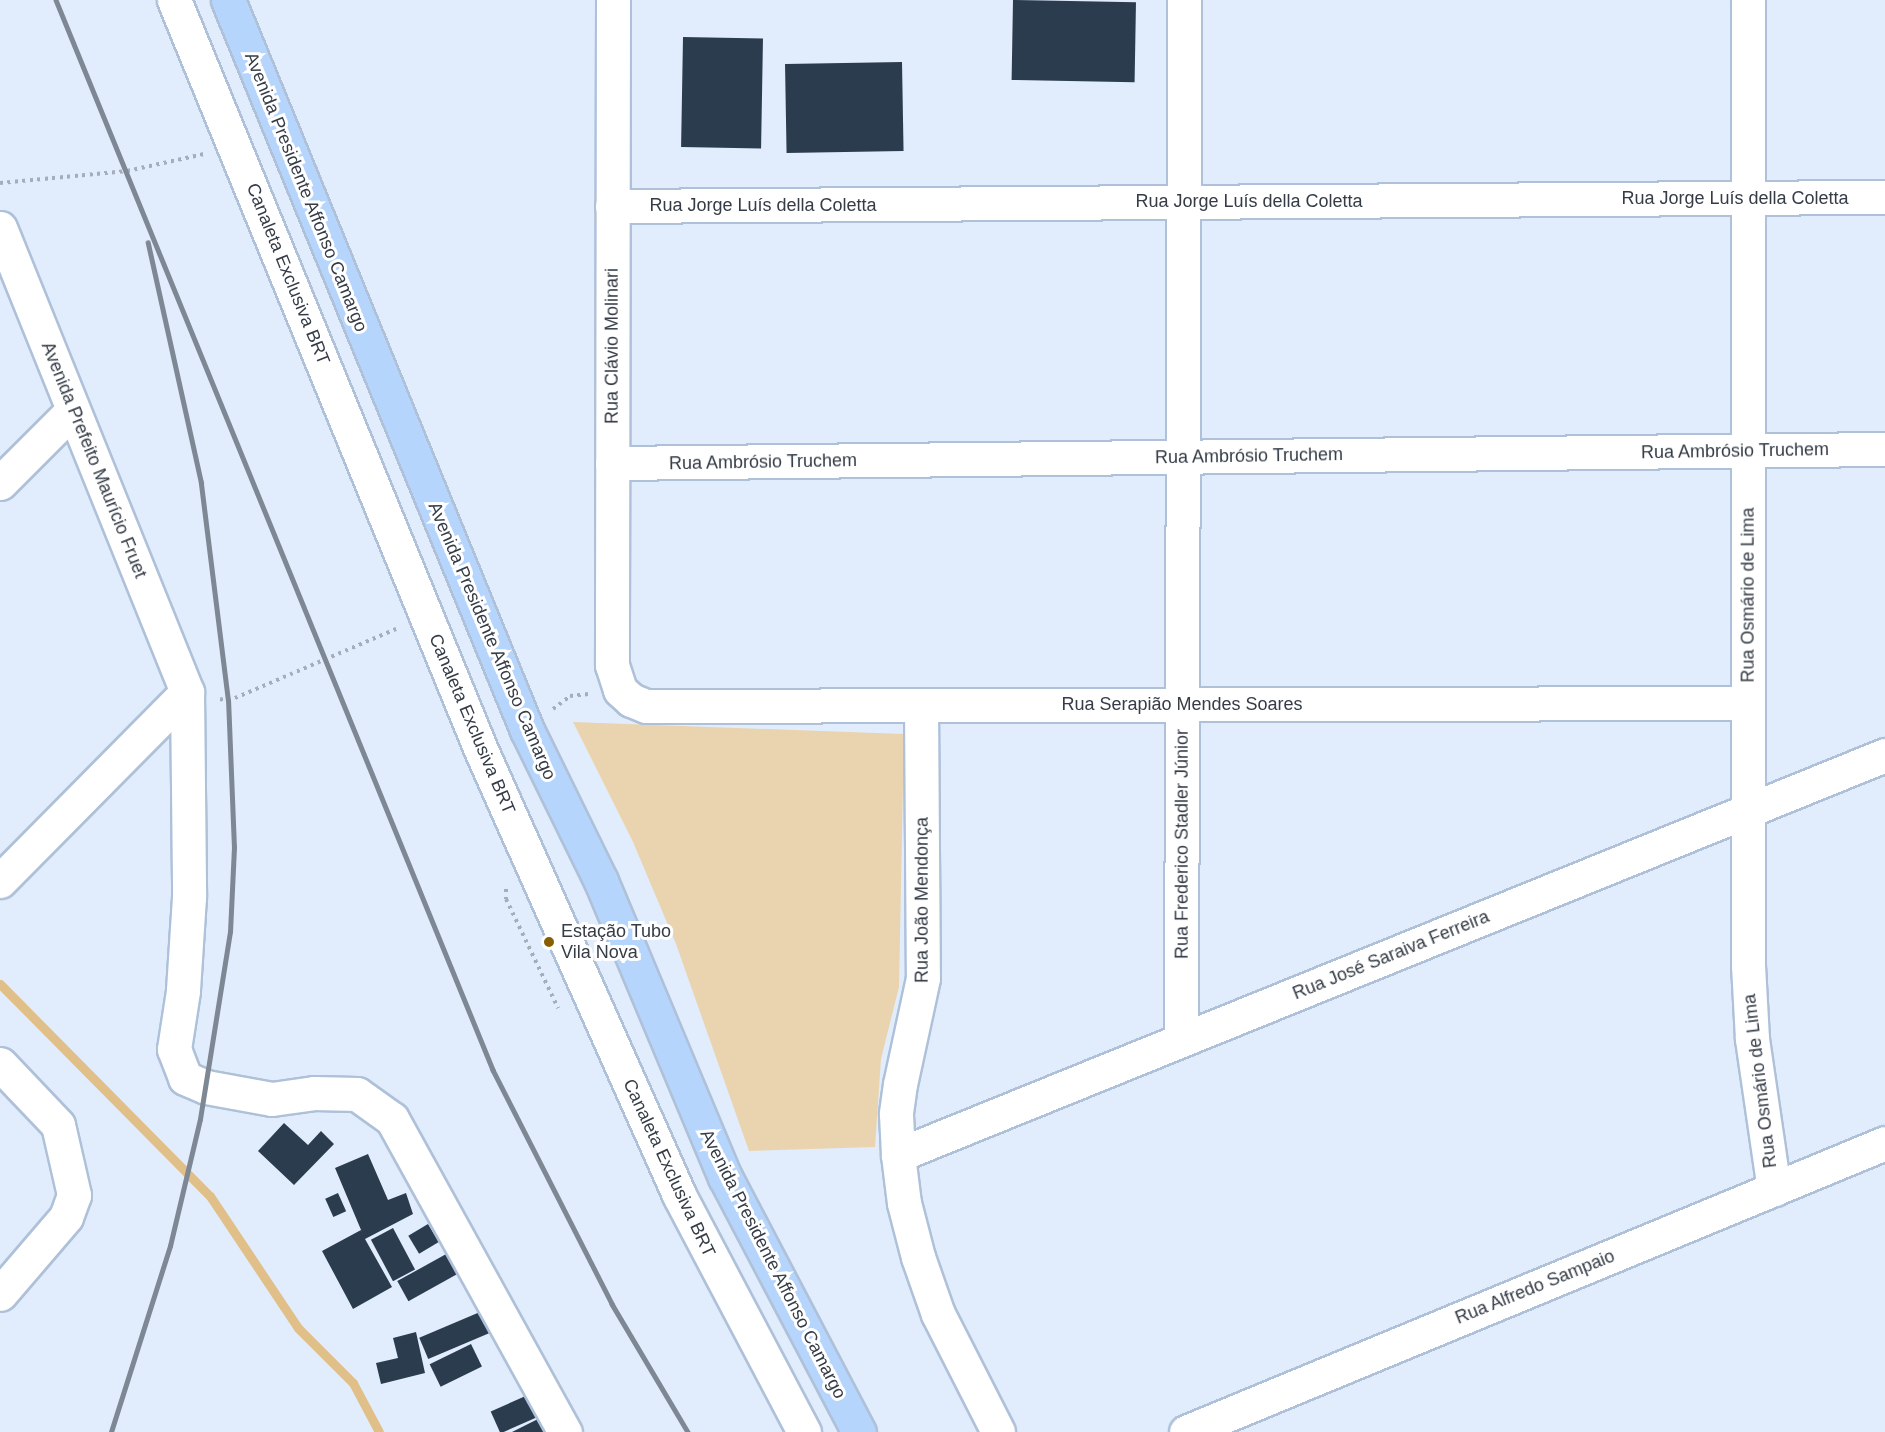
<!DOCTYPE html>
<meta charset="utf-8">
<style>
body{margin:0}
#map{position:relative;width:1885px;height:1432px;overflow:hidden;background:#e1edfc;font-family:Arial,sans-serif}
div>[style]{position:absolute}
.green>*{inset:0;background:#ead4af}
.stream>*{height:9px;margin:-4.5px;padding:0 4.5px;transform-origin:4.5px;border-radius:4.5px;background:#e1bf89}
.building>*{inset:0;background:#2c3c4f;transform-origin:0 0}
.path>*{height:4px;margin-top:-2px;transform-origin:0;background:repeating-linear-gradient(90deg,#a3aebb 0 3px,transparent 0 7.5px)}
.roads{filter:drop-shadow(2px 0 #aec1d9) drop-shadow(-2px 0 #aec1d9) drop-shadow(0 2px #aec1d9) drop-shadow(0 -2px #aec1d9)}
.minor>*{height:33px;margin:-16.5px;padding:0 16.5px;transform-origin:16.5px;border-radius:16.5px;background:#fff}
.major>*{height:33px;margin:-16.5px;padding:0 16.5px;transform-origin:16.5px;border-radius:16.5px;background:#b5d5fd}
.rail>*{height:4.5px;margin:-2.25px;padding:0 2.25px;transform-origin:2.25px;border-radius:2.25px;background:#7e8794}
.dots>*{width:16px;height:16px;translate:-50% -50%;box-sizing:border-box;border:3px solid #fff;border-radius:50%}
span{translate:-50% -50%;white-space:nowrap;text-align:center;line-height:1.15;-webkit-text-stroke:6px #fff;paint-order:stroke}
.street-label{font-size:18px;color:#353c46}
.poi-label{font-size:18px;color:#353c46}
.left{translate:0 -50%;text-align:left}
</style>
<div id="map">
<div class="green">
<i style="clip-path:polygon(573px 722px,904px 734px,899px 987px,881px 1059px,875px 1147px,749px 1151px,676px 944px,633px 842px)"></i>
</div>
<div class="stream">
<i style="left:0;top:984px;width:298px;rotate:45.3deg"></i>
<i style="left:210px;top:1196px;width:159px;rotate:56.3deg"></i>
<i style="left:298px;top:1328px;width:78px;rotate:45deg"></i>
<i style="left:353px;top:1383px;width:55px;rotate:62deg"></i>
</div>
<div class="building">
<i style="left:1013px;top:0;width:123px;height:80px;rotate:1deg"></i>
<i style="left:683px;top:37px;width:80px;height:110px;rotate:1deg"></i>
<i style="left:902px;top:62px;width:89px;height:117px;rotate:89deg"></i>
<i style="clip-path:polygon(284px 1123px,308px 1145px,321px 1131px,334px 1144px,294px 1185px,258px 1151px)"></i>
<i style="clip-path:polygon(368px 1154px,388px 1200px,406px 1193px,413px 1214px,365px 1239px,392px 1287px,353px 1309px,322px 1251px,361px 1230px,364px 1237px,335px 1168px)"></i>
<i style="left:338px;top:1193px;width:20px;height:14px;rotate:66deg"></i>
<i style="left:428px;top:1224px;width:21px;height:23px;rotate:59deg"></i>
<i style="left:393px;top:1228px;width:47px;height:25px;rotate:62deg"></i>
<i style="left:448px;top:1253px;width:23px;height:58px;rotate:61deg"></i>
<i style="left:480px;top:1312px;width:23px;height:66px;rotate:67deg"></i>
<i style="clip-path:polygon(416px 1332px,425px 1373px,381px 1384px,376px 1363px,398px 1358px,393px 1338px)"></i>
<i style="left:471px;top:1344px;width:25px;height:46px;rotate:64deg"></i>
<i style="left:530px;top:1394px;width:24px;height:43px;rotate:66deg"></i>
<i style="clip-path:polygon(542px 1417px,550px 1432px,512px 1432px)"></i>
</div>
<div class="path">
<i style="left:0;top:183px;width:128px;rotate:-5.4deg"></i>
<i style="left:127px;top:171px;width:79px;rotate:-12.4deg"></i>
<i style="left:220px;top:699px;width:8px;rotate:14deg"></i>
<i style="left:228px;top:701px;width:183px;rotate:-23.2deg"></i>
<i style="left:553px;top:709px;width:21px;rotate:-37deg"></i>
<i style="left:570px;top:696px;width:19px;rotate:-6deg"></i>
<i style="left:506px;top:889px;width:10px;rotate:90deg"></i>
<i style="left:506px;top:899px;width:121px;rotate:64.5deg"></i>
</div>
<div class="roads">
<div class="minor">
<i style="left:174px;top:0;width:810px;rotate:67.74deg"></i>
<i style="left:481px;top:750px;width:487px;rotate:66deg"></i>
<i style="left:679px;top:1195px;width:268px;rotate:62.2deg"></i>
<i style="left:613px;top:0;width:665px;rotate:90.09deg"></i>
<i style="left:612px;top:665px;width:26px;rotate:72deg"></i>
<i style="left:620px;top:690px;width:15px;rotate:42deg"></i>
<i style="left:631px;top:700px;width:16px;rotate:22deg"></i>
<i style="left:646px;top:706px;width:1102px;rotate:-0.16deg"></i>
<i style="left:1748px;top:0;width:965px;rotate:90deg"></i>
<i style="left:1748px;top:965px;width:74px;rotate:86.9deg"></i>
<i style="left:1752px;top:1039px;width:152px;rotate:81.7deg"></i>
<i style="left:612px;top:206px;width:1273px;rotate:-0.41deg"></i>
<i style="left:0;top:228px;width:500px;rotate:68.05deg"></i>
<i style="left:187px;top:692px;width:205px;rotate:89.4deg"></i>
<i style="left:189px;top:897px;width:94px;rotate:93.7deg"></i>
<i style="left:183px;top:991px;width:59px;rotate:98.8deg"></i>
<i style="left:174px;top:1049px;width:31px;rotate:69deg"></i>
<i style="left:185px;top:1078px;width:23px;rotate:23deg"></i>
<i style="left:206px;top:1087px;width:67px;rotate:10.3deg"></i>
<i style="left:272px;top:1099px;width:42px;rotate:-8.1deg"></i>
<i style="left:314px;top:1093px;width:43px;rotate:1.3deg"></i>
<i style="left:357px;top:1094px;width:43px;rotate:35.5deg"></i>
<i style="left:392px;top:1119px;width:358px;rotate:61.1deg"></i>
<i style="left:612px;top:463px;width:1273px;rotate:-0.63deg"></i>
<i style="left:0;top:483px;width:103px;rotate:-45deg"></i>
<i style="left:921px;top:705px;width:273px;rotate:89.6deg"></i>
<i style="left:923px;top:978px;width:108px;rotate:102.2deg"></i>
<i style="left:900px;top:1084px;width:30px;rotate:98deg"></i>
<i style="left:896px;top:1114px;width:41px;rotate:87.2deg"></i>
<i style="left:898px;top:1155px;width:48px;rotate:82.9deg"></i>
<i style="left:904px;top:1203px;width:56px;rotate:75.5deg"></i>
<i style="left:918px;top:1257px;width:60px;rotate:70.7deg"></i>
<i style="left:938px;top:1314px;width:132px;rotate:63deg"></i>
<i style="left:0;top:881px;width:266px;rotate:-45.3deg"></i>
<i style="left:1181px;top:1040px;width:1040px;rotate:-89.83deg"></i>
<i style="left:0;top:1064px;width:84px;rotate:46.4deg"></i>
<i style="left:58px;top:1125px;width:72px;rotate:77.1deg"></i>
<i style="left:74px;top:1195px;width:23px;rotate:110deg"></i>
<i style="left:66px;top:1217px;width:101px;rotate:130.6deg"></i>
<i style="left:898px;top:1155px;width:1065px;rotate:-22.06deg"></i>
<i style="left:1186px;top:1432px;width:756px;rotate:-22.46deg"></i>
</div>
<div class="major">
<i style="left:228px;top:0;width:789px;rotate:67.73deg"></i>
<i style="left:527px;top:730px;width:168px;rotate:63.9deg"></i>
<i style="left:601px;top:881px;width:321px;rotate:67.3deg"></i>
<i style="left:725px;top:1177px;width:288px;rotate:62.3deg"></i>
</div>
</div>
<div class="rail">
<i style="left:56px;top:0;width:1156px;rotate:67.78deg"></i>
<i style="left:493px;top:1070px;width:263px;rotate:63deg"></i>
<i style="left:612px;top:1304px;width:149px;rotate:59.3deg"></i>
<i style="left:111px;top:1432px;width:195px;rotate:-72.4deg"></i>
<i style="left:170px;top:1246px;width:130px;rotate:-76.7deg"></i>
<i style="left:200px;top:1119px;width:189px;rotate:-80.9deg"></i>
<i style="left:230px;top:932px;width:84px;rotate:-87.3deg"></i>
<i style="left:234px;top:848px;width:147px;rotate:-92.3deg"></i>
<i style="left:228px;top:701px;width:220px;rotate:-97.1deg"></i>
<i style="left:201px;top:483px;width:246px;rotate:-102.5deg"></i>
</div>
<div class="dots">
<i style="left:549px;top:942px;background:#885f00"></i>
</div>
<div class="street-label">
<span style="left:306px;top:192px;rotate:68deg">Avenida Presidente Affonso Camargo</span>
<span style="left:1735px;top:198px">Rua Jorge Luís della Coletta</span>
<span style="left:1249px;top:201px">Rua Jorge Luís della Coletta</span>
<span style="left:763px;top:205px">Rua Jorge Luís della Coletta</span>
<span style="left:288px;top:274px;rotate:68deg">Canaleta Exclusiva BRT</span>
<span style="left:612px;top:346px;rotate:-90deg">Rua Clávio Molinari</span>
<span style="left:1735px;top:451px;rotate:-1deg">Rua Ambrósio Truchem</span>
<span style="left:1249px;top:456px;rotate:-1deg">Rua Ambrósio Truchem</span>
<span style="left:94px;top:460px;rotate:68deg">Avenida Prefeito Maurício Fruet</span>
<span style="left:763px;top:462px;rotate:-1deg">Rua Ambrósio Truchem</span>
<span style="left:1748px;top:595px;rotate:-90deg">Rua Osmário de Lima</span>
<span style="left:492px;top:641px;rotate:67deg">Avenida Presidente Affonso Camargo</span>
<span style="left:1182px;top:704px">Rua Serapião Mendes Soares</span>
<span style="left:472px;top:724px;rotate:67deg">Canaleta Exclusiva BRT</span>
<span style="left:1182px;top:844px;rotate:-90deg">Rua Frederico Stadler Júnior</span>
<span style="left:922px;top:900px;rotate:-90deg">Rua João Mendonça</span>
<span style="left:1391px;top:955px;rotate:-22deg">Rua José Saraiva Ferreira</span>
<span style="left:1760px;top:1081px;rotate:-97deg">Rua Osmário de Lima</span>
<span style="left:669px;top:1168px;rotate:65deg">Canaleta Exclusiva BRT</span>
<span style="left:773px;top:1264px;rotate:63deg">Avenida Presidente Affonso Camargo</span>
<span style="left:1535px;top:1287px;rotate:-22deg">Rua Alfredo Sampaio</span>
</div>
<div class="poi-label">
<span class="left" style="left:561px;top:942px">Estação Tubo<br>Vila Nova</span>
</div>
</div>
